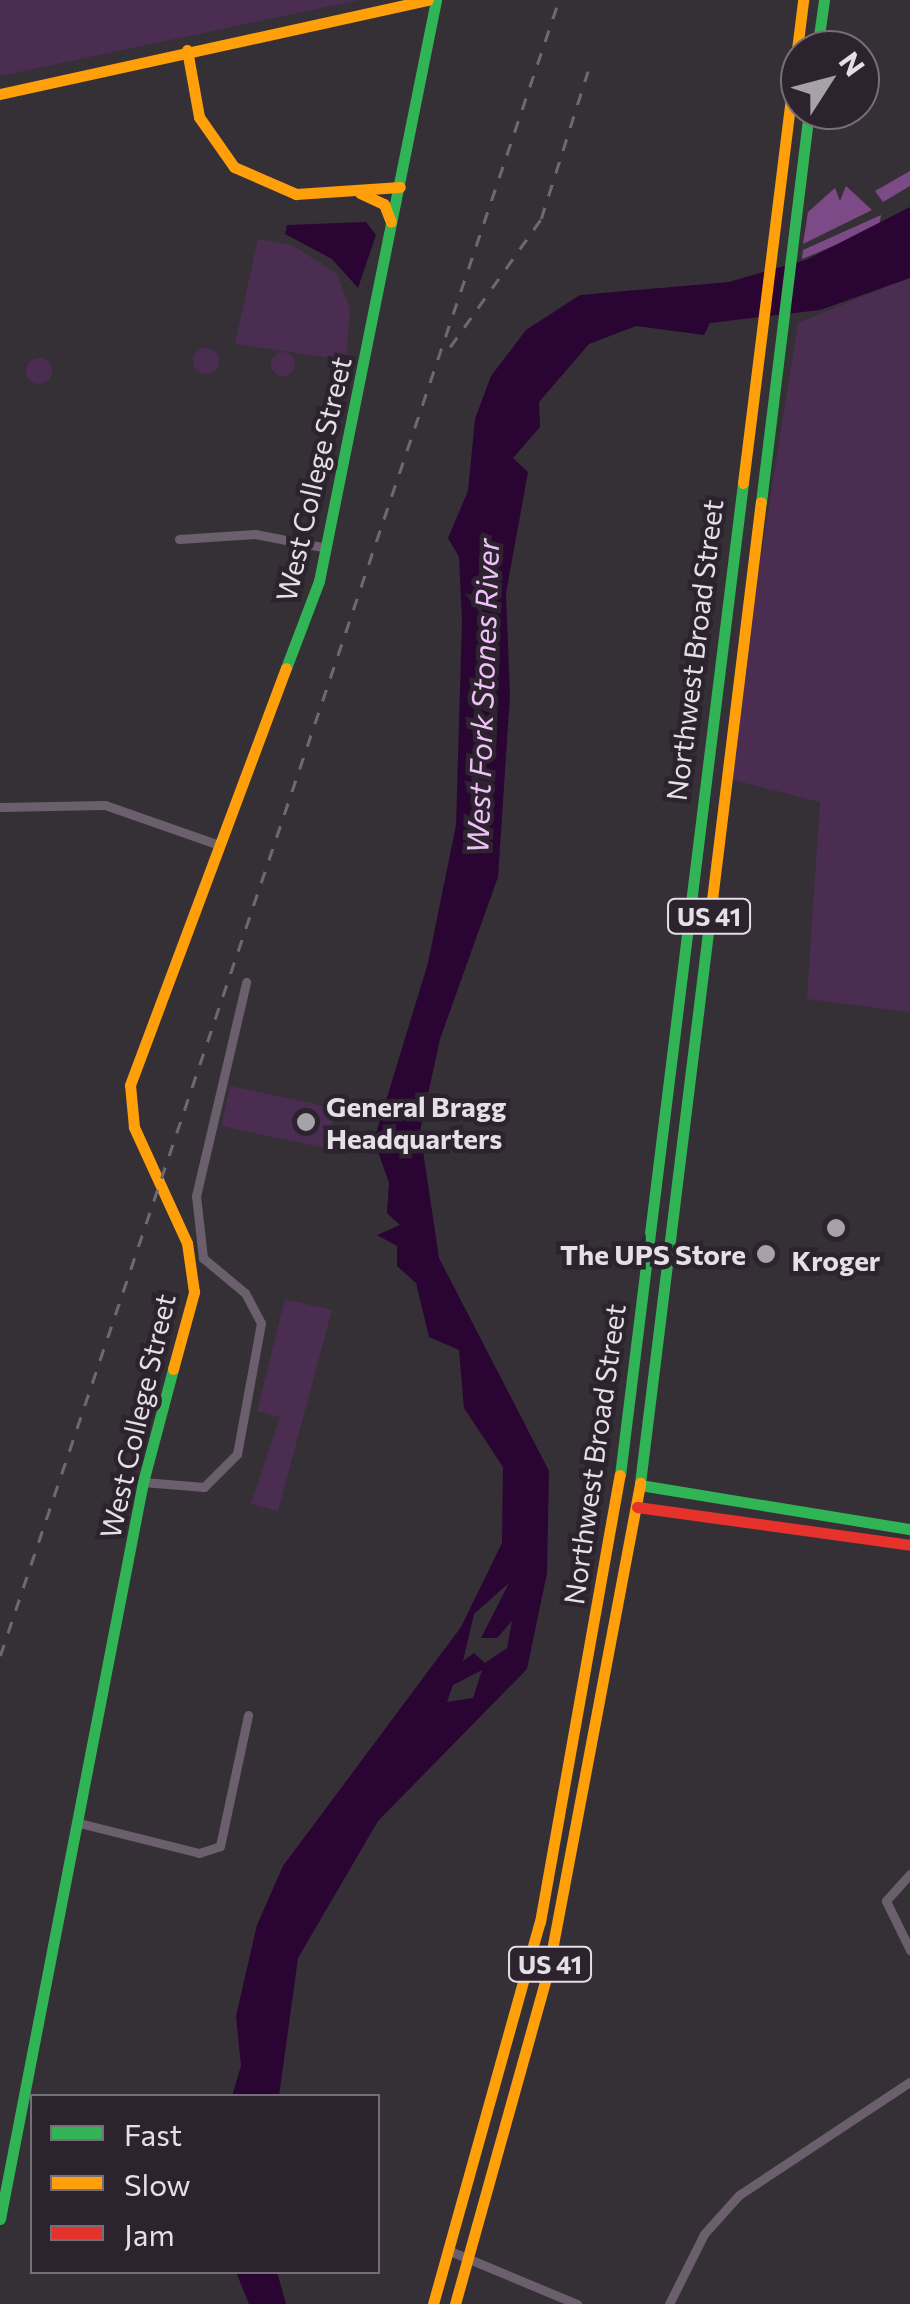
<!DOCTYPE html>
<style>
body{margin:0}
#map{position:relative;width:910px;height:2304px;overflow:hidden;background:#353036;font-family:Commissioner,sans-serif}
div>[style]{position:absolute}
.green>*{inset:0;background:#4a2d51;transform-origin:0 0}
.round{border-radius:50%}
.forest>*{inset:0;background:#7c4b87}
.water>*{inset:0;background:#2a0432}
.street>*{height:9px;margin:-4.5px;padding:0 4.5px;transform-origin:4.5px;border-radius:4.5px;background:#6b5f6d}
.fast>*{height:11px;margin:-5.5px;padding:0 5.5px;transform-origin:5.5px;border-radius:5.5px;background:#30b455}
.slow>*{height:11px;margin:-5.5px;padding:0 5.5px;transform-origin:5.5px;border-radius:5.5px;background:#ff9f0a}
.jam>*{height:11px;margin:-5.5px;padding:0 5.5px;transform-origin:5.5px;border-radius:5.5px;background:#e5322d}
.rail>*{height:2.5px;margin-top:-1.25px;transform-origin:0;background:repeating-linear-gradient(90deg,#6f6772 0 12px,transparent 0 24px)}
.dots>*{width:28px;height:28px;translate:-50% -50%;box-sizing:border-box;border:5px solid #2c232f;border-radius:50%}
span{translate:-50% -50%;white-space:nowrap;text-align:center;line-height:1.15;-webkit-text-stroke:9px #2c232f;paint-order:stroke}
.shield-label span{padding:2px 8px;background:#2c232f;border:2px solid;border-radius:8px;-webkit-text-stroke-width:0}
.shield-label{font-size:25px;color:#e5dfe6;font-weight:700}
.street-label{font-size:28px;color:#e5dfe6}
.poi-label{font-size:28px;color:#e5dfe6;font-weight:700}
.left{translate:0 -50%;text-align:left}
.right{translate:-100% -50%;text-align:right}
.water-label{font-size:30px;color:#f0c2fb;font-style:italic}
.legend{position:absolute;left:30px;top:2094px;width:350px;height:180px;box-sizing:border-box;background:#2c232f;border:2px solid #766e78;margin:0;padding:12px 18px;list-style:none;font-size:30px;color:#e5dfe6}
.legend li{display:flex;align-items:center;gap:20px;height:50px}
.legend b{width:50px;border:2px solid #766e78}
.north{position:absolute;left:780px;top:30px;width:100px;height:100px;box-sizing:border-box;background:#2c232f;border:2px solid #766e78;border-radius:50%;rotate:54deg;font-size:28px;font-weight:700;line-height:40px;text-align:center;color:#e5dfe6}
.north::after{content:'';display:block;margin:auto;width:35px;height:45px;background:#a7a2a8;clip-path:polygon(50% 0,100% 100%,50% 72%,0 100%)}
</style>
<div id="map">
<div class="green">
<i style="clip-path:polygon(0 0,359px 0,0 76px)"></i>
<i style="clip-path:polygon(258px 239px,292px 245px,337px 274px,350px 309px,346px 360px,235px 344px)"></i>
<i style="clip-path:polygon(910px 277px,910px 1012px,807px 999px,820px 802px,726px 778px,798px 323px)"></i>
<i class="round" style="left:193px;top:348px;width:26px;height:26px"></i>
<i class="round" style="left:271px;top:352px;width:24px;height:24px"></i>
<i class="round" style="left:26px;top:358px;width:26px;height:26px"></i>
<i style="left:230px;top:1086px;width:108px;height:41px;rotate:12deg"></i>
<i style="clip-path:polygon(285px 1299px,332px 1310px,278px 1511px,251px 1504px,280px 1417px,257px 1411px)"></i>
</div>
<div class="forest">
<i style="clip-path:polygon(910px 171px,910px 186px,883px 202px,875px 191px)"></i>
<i style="clip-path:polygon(846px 186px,872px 210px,803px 244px,808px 212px,835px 188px,840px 201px)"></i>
<i style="clip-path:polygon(881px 215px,879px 227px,802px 259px,803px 250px)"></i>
</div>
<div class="water">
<i style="clip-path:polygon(evenodd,910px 207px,910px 278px,820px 310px,710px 323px,704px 335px,636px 326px,589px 344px,539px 402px,540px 427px,513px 458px,528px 472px,506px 593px,510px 696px,498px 877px,440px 1039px,420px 1131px,439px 1258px,549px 1471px,547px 1573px,527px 1669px,378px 1821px,298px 1958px,279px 2096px,232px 2096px,241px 2066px,236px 2016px,257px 1925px,283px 1866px,461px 1627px,502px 1543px,503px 1467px,464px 1408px,459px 1350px,429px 1337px,416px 1283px,397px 1266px,397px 1246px,377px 1235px,400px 1225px,387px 1213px,389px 1183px,374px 1140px,428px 963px,456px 825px,462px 621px,459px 557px,448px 538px,468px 491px,475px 419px,491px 376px,526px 330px,580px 295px,729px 282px,808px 259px,910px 207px,509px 1583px,481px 1638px,497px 1638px,512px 1621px,507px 1648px,485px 1663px,474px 1653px,463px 1661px,474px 1614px,509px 1583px,910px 207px,482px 1670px,473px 1698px,447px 1702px,453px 1685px,482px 1670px)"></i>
<i style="clip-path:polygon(366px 222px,376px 235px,358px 288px,332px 259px,285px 234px,287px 225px)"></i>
<i style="clip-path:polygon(236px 2272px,277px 2272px,286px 2304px,249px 2304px)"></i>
</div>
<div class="street">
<i style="left:179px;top:539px;width:76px;rotate:-3.8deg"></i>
<i style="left:255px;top:534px;width:73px;rotate:11deg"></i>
<i style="left:0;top:807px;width:105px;rotate:-1.1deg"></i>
<i style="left:105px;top:805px;width:121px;rotate:19.3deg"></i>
<i style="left:143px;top:1482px;width:61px;rotate:4.7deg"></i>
<i style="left:204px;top:1487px;width:47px;rotate:-45deg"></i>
<i style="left:237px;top:1454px;width:133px;rotate:-79.6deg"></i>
<i style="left:261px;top:1323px;width:34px;rotate:-118deg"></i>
<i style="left:245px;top:1293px;width:55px;rotate:-140.2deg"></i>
<i style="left:203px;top:1258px;width:62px;rotate:-96.4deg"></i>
<i style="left:196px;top:1196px;width:220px;rotate:-76.8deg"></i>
<i style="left:79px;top:1823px;width:124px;rotate:14deg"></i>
<i style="left:199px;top:1853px;width:22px;rotate:-18deg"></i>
<i style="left:220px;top:1846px;width:134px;rotate:-77.9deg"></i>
<i style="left:910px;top:1874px;width:36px;rotate:132deg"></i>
<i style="left:886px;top:1901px;width:55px;rotate:63.9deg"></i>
<i style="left:450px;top:2251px;width:138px;rotate:22.7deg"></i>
<i style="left:669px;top:2304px;width:78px;rotate:-63.4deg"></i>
<i style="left:704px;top:2234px;width:52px;rotate:-48.1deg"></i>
<i style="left:739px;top:2195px;width:205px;rotate:-33.5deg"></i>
</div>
<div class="fast">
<i style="left:817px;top:50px;width:50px;rotate:-82deg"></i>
<i style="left:761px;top:502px;width:395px;rotate:-83deg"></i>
<i style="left:286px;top:668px;width:93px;rotate:-69.2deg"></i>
<i style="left:319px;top:581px;width:593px;rotate:-78.61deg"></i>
<i style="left:620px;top:1475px;width:1000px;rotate:-82.93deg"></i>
<i style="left:640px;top:1483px;width:563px;rotate:-82.96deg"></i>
<i style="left:640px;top:1485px;width:274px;rotate:9.3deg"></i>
<i style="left:0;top:2219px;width:751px;rotate:-79.02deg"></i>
<i style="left:143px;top:1482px;width:117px;rotate:-75.1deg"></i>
</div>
<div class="slow">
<i style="left:187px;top:50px;width:68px;rotate:79.8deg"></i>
<i style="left:199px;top:117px;width:61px;rotate:55deg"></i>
<i style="left:234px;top:167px;width:68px;rotate:23.5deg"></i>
<i style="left:296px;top:194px;width:104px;rotate:-3.9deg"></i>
<i style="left:0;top:94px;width:438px;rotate:-12.4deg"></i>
<i style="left:360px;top:193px;width:26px;rotate:25deg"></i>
<i style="left:384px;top:204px;width:19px;rotate:69deg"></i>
<i style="left:743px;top:483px;width:487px;rotate:-82.9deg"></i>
<i style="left:709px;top:924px;width:425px;rotate:-83deg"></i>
<i style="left:173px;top:1369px;width:80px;rotate:-74.7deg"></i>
<i style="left:194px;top:1292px;width:49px;rotate:-98.1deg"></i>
<i style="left:187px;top:1243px;width:128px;rotate:-114.6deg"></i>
<i style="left:134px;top:1127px;width:42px;rotate:-95.4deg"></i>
<i style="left:130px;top:1085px;width:445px;rotate:-69.5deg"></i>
<i style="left:433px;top:2304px;width:397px;rotate:-74.4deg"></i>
<i style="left:540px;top:1922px;width:454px;rotate:-79.9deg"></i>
<i style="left:455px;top:2304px;width:346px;rotate:-74.4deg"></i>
<i style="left:548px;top:1971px;width:497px;rotate:-79.3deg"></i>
</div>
<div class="jam">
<i style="left:637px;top:1507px;width:276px;rotate:7.9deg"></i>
</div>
<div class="rail">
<i style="left:450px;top:347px;width:157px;rotate:-54.6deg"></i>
<i style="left:541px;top:219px;width:155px;rotate:-72.4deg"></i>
<i style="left:0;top:1656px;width:1748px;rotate:-71.35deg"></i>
</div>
<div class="dots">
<i style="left:306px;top:1122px;background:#a7a2a8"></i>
<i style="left:836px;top:1228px;background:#a7a2a8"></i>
<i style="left:766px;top:1254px;background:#a7a2a8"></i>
</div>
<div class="shield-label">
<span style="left:709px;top:916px">US 41</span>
<span style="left:550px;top:1964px">US 41</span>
</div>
<div class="street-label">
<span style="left:313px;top:479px;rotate:-77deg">West College Street</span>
<span style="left:694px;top:650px;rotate:-83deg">Northwest Broad Street</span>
<span style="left:137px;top:1416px;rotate:-77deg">West College Street</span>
<span style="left:594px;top:1454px;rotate:-82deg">Northwest Broad Street</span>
</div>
<div class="poi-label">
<span class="left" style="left:326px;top:1122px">General Bragg<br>Headquarters</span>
<span class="right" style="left:746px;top:1254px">The UPS Store</span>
<span style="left:836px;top:1260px">Kroger</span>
</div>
<div class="water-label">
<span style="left:482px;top:696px;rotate:-88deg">West Fork Stones River</span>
</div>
<ul class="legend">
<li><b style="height:12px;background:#30b455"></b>Fast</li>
<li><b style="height:12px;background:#ff9f0a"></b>Slow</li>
<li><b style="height:12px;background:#e5322d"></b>Jam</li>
</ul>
<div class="north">N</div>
</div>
